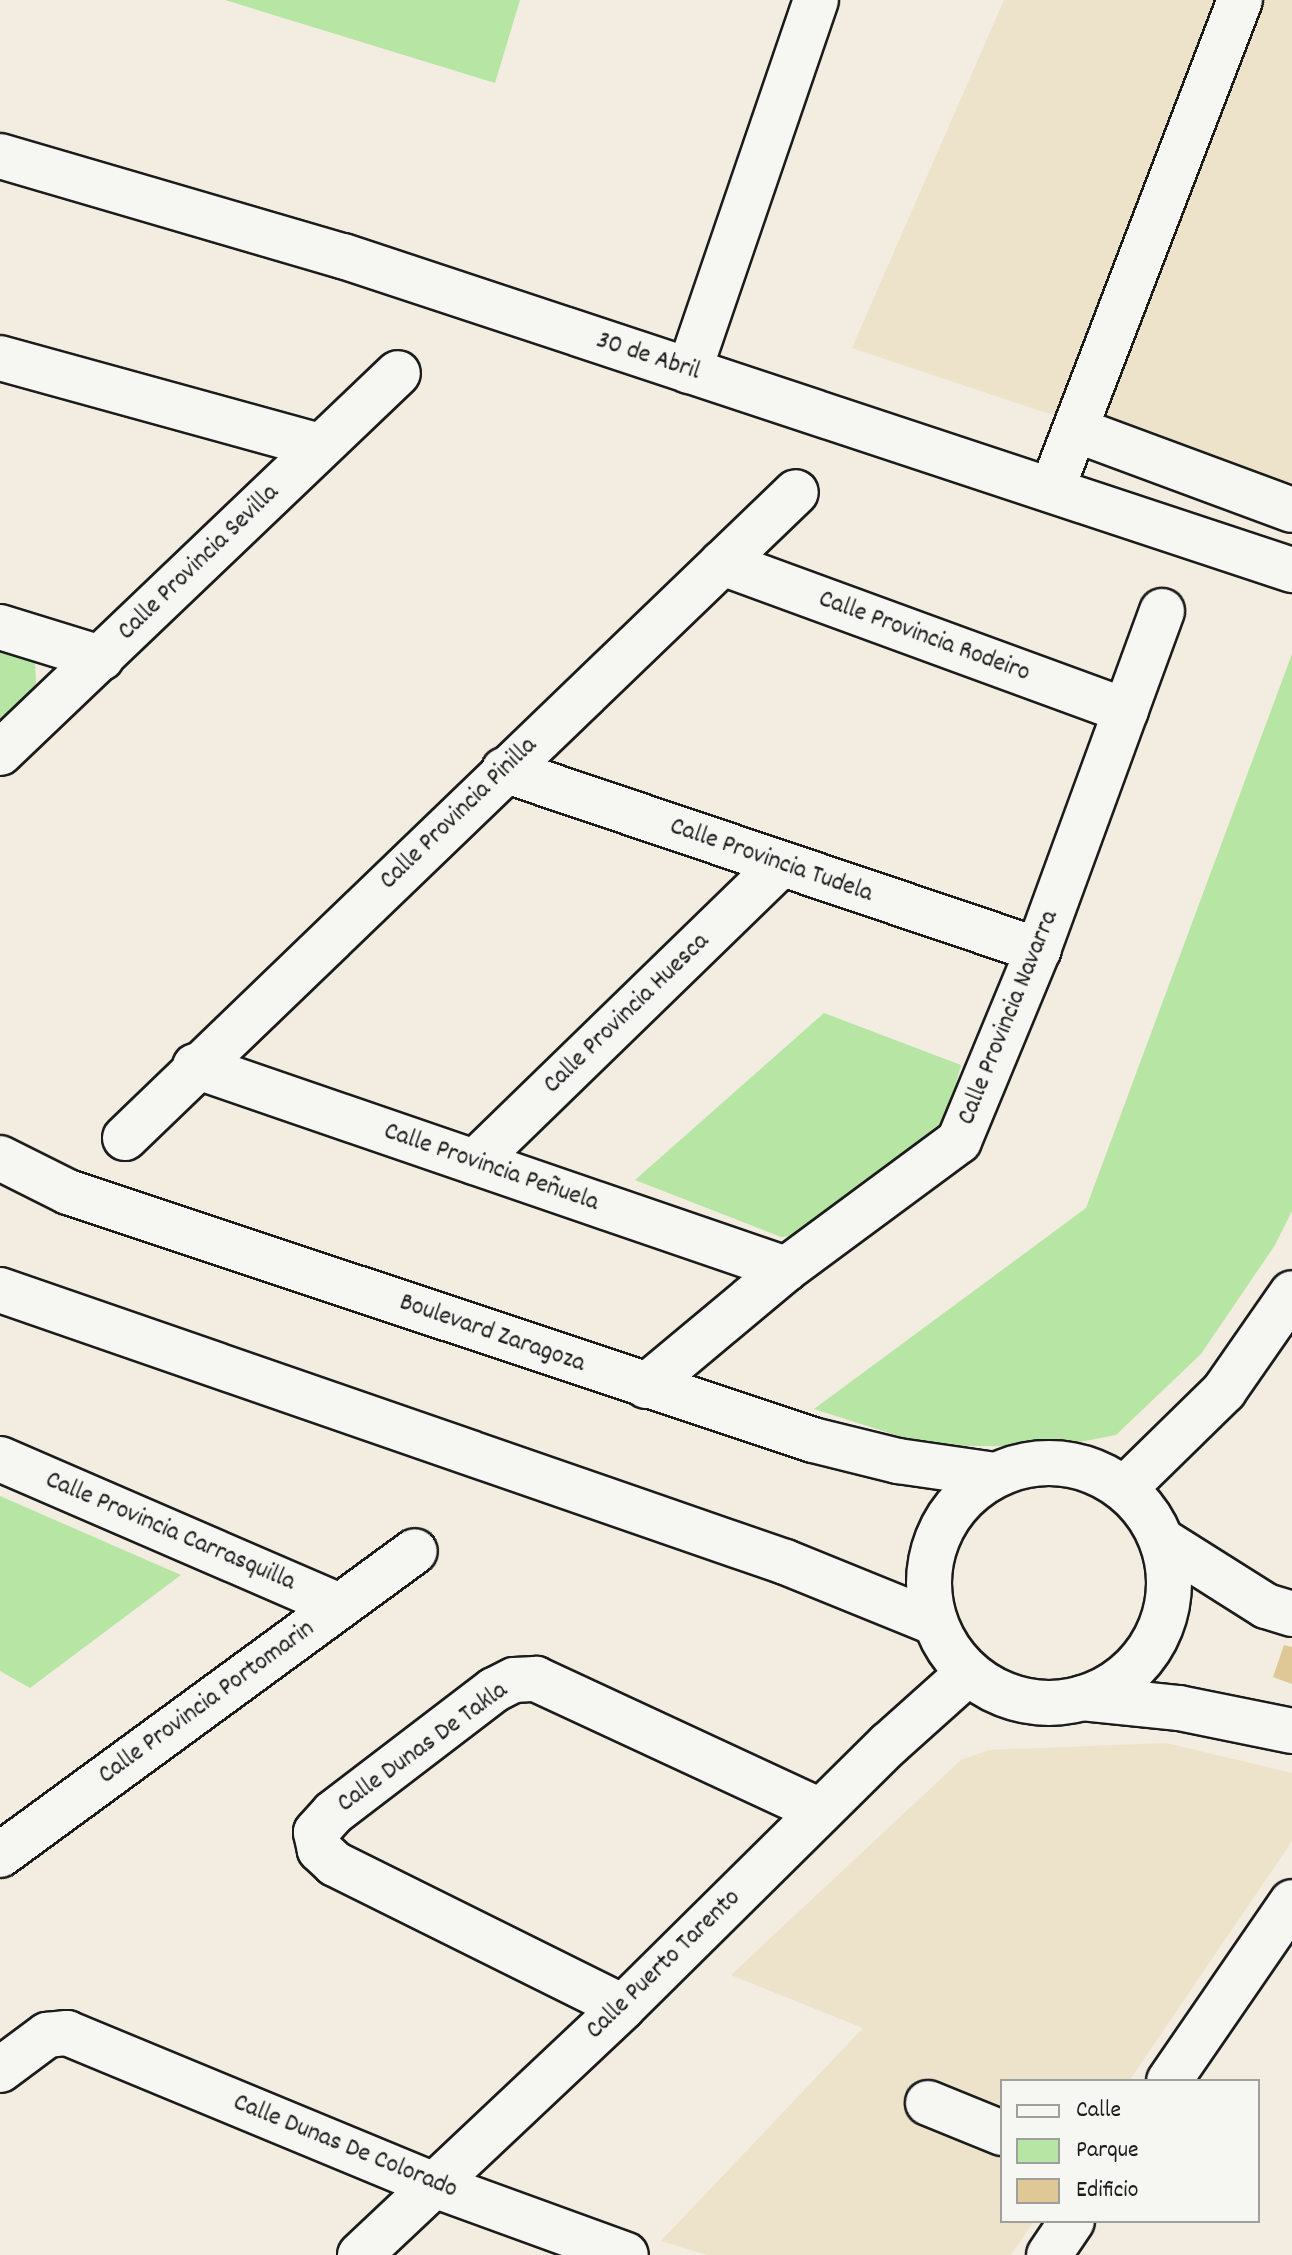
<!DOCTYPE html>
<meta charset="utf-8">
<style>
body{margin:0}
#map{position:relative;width:1292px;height:2255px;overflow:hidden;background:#f2ede0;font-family:Dekko,sans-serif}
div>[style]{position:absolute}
.built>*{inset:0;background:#ede2ca}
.green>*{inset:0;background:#b7e5a4}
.building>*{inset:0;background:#e0c796}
.roads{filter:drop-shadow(2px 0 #1c1c1c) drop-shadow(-2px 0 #1c1c1c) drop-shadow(0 2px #1c1c1c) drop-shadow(0 -2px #1c1c1c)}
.minor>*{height:44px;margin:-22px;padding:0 22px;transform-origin:22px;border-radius:22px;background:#f6f6f2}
.major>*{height:44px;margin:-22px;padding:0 22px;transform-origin:22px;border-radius:22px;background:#f6f6f2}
.major>.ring{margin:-22px;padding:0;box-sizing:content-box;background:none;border:44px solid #f6f6f2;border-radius:50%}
span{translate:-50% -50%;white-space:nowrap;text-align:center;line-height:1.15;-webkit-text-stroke:6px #f6f6f2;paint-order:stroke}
.street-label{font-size:26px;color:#1c1c1c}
.legend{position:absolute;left:1000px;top:2079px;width:260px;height:144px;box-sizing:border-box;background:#f6f6f2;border:2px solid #9f9f9c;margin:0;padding:10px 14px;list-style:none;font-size:24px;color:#1c1c1c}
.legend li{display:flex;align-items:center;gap:16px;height:40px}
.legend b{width:40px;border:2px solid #9f9f9c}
</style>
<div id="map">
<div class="built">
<i style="clip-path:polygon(1004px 0,1292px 0,1292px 495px,852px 348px)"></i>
<i style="clip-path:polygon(1166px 1743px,1292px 1773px,1292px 1841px,1129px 2081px,1002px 2081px,1002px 2221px,1034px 2221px,1011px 2255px,707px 2255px,661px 2241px,863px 2028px,731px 1975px,961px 1760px,989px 1750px)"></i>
</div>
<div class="green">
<i style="clip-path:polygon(225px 0,520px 0,495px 83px)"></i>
<i style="clip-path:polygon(0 642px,35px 663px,36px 683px,29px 707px,0 732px)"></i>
<i style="clip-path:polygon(1292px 654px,1292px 1211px,1275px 1245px,1201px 1354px,1116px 1435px,1059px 1446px,930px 1446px,814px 1409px,1086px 1208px)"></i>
<i style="clip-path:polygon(824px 1013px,961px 1065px,946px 1119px,796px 1236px,781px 1237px,635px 1180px)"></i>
<i style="clip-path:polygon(0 1496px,181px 1575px,30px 1688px,0 1671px)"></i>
</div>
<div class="building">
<i style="clip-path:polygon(1284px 1645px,1292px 1647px,1292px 1684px,1273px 1677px)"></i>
</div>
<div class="roads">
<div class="minor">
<i style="left:0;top:156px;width:357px;rotate:16.3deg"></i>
<i style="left:343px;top:256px;width:1000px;rotate:18.31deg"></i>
<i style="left:0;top:358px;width:332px;rotate:15.4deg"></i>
<i style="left:689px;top:371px;width:392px;rotate:-71.1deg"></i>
<i style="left:1076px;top:430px;width:230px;rotate:20.3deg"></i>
<i style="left:1052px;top:489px;width:524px;rotate:-68.97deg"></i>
<i style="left:722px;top:563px;width:430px;rotate:20.1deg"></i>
<i style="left:0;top:627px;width:106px;rotate:17.1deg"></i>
<i style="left:0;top:753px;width:550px;rotate:-43.67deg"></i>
<i style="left:504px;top:770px;width:564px;rotate:18.63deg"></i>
<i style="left:195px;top:1066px;width:625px;rotate:18.96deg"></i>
<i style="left:125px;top:1138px;width:931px;rotate:-43.91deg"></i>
<i style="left:0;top:1158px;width:76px;rotate:26.6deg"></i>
<i style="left:68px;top:1192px;width:785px;rotate:18.41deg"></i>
<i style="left:813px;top:1440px;width:88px;rotate:13.9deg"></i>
<i style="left:898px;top:1461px;width:98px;rotate:8.2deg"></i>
<i style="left:475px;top:1162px;width:426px;rotate:-44.2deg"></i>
<i style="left:0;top:1290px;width:831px;rotate:19.11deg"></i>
<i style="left:785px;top:1562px;width:160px;rotate:22.1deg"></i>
<i style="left:646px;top:1386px;width:182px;rotate:-39.9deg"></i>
<i style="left:786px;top:1269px;width:215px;rotate:-36.5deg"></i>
<i style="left:959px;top:1141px;width:207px;rotate:-67.5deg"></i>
<i style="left:1038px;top:950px;width:361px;rotate:-69.9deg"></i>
<i style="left:0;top:1459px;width:370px;rotate:23.4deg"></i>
<i style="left:1125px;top:1488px;width:139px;rotate:-44.4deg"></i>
<i style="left:1224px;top:1391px;width:119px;rotate:-55.2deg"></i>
<i style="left:0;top:1855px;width:514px;rotate:-36.22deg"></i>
<i style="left:623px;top:2007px;width:322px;rotate:-153.6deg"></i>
<i style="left:335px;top:1864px;width:21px;rotate:-137deg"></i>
<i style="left:320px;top:1850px;width:18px;rotate:-103deg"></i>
<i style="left:316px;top:1832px;width:25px;rotate:-48deg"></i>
<i style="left:333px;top:1813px;width:203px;rotate:-37.4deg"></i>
<i style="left:494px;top:1690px;width:22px;rotate:-27deg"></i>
<i style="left:514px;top:1680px;width:22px;rotate:-3deg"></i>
<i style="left:536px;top:1679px;width:313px;rotate:24.9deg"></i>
<i style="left:0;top:2070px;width:59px;rotate:-36.7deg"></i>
<i style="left:47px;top:2035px;width:20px;rotate:-6deg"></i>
<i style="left:67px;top:2033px;width:397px;rotate:22.5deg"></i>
<i style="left:434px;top:2185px;width:204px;rotate:20deg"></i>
<i style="left:1169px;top:2081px;width:217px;rotate:-55.5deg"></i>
<i style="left:928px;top:2103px;width:80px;rotate:22.1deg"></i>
<i style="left:1049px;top:2255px;width:41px;rotate:-55.9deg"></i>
</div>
<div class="major">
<i class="ring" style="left:929px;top:1463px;width:196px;height:196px"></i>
<i style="left:1163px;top:1541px;width:122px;rotate:32.3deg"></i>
<i style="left:1266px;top:1606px;width:27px;rotate:17deg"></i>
<i style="left:1082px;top:1698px;width:98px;rotate:5.9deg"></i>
<i style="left:1179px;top:1708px;width:115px;rotate:11.5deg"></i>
<i style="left:360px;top:2255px;width:361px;rotate:-43.3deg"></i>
<i style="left:623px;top:2007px;width:374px;rotate:-44.7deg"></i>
<i style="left:889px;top:1744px;width:106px;rotate:-41.9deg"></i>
</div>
</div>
<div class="street-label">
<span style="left:648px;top:357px;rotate:18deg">30 de Abril</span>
<span style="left:199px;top:563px;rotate:-44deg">Calle Provincia Sevilla</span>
<span style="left:924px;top:637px;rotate:20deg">Calle Provincia Rodeiro</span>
<span style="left:459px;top:814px;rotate:-44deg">Calle Provincia Pinilla</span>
<span style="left:771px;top:861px;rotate:19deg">Calle Provincia Tudela</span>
<span style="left:627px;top:1014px;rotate:-44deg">Calle Provincia Huesca</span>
<span style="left:1009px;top:1018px;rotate:-68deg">Calle Provincia Navarra</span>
<span style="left:491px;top:1168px;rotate:19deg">Calle Provincia Peñuela</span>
<span style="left:492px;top:1334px;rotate:19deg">Boulevard Zaragoza</span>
<span style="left:170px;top:1532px;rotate:23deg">Calle Provincia Carrasquilla</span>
<span style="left:207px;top:1703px;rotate:-36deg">Calle Provincia Portomarin</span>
<span style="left:423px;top:1748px;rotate:-36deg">Calle Dunas De Takla</span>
<span style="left:664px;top:1965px;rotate:-44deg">Calle Puerto Tarento</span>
<span style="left:345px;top:2147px;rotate:22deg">Calle Dunas De Colorado</span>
</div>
<ul class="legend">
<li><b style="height:10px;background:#f6f6f2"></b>Calle</li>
<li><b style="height:22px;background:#b7e5a4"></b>Parque</li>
<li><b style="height:22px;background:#e0c796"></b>Edificio</li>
</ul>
</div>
